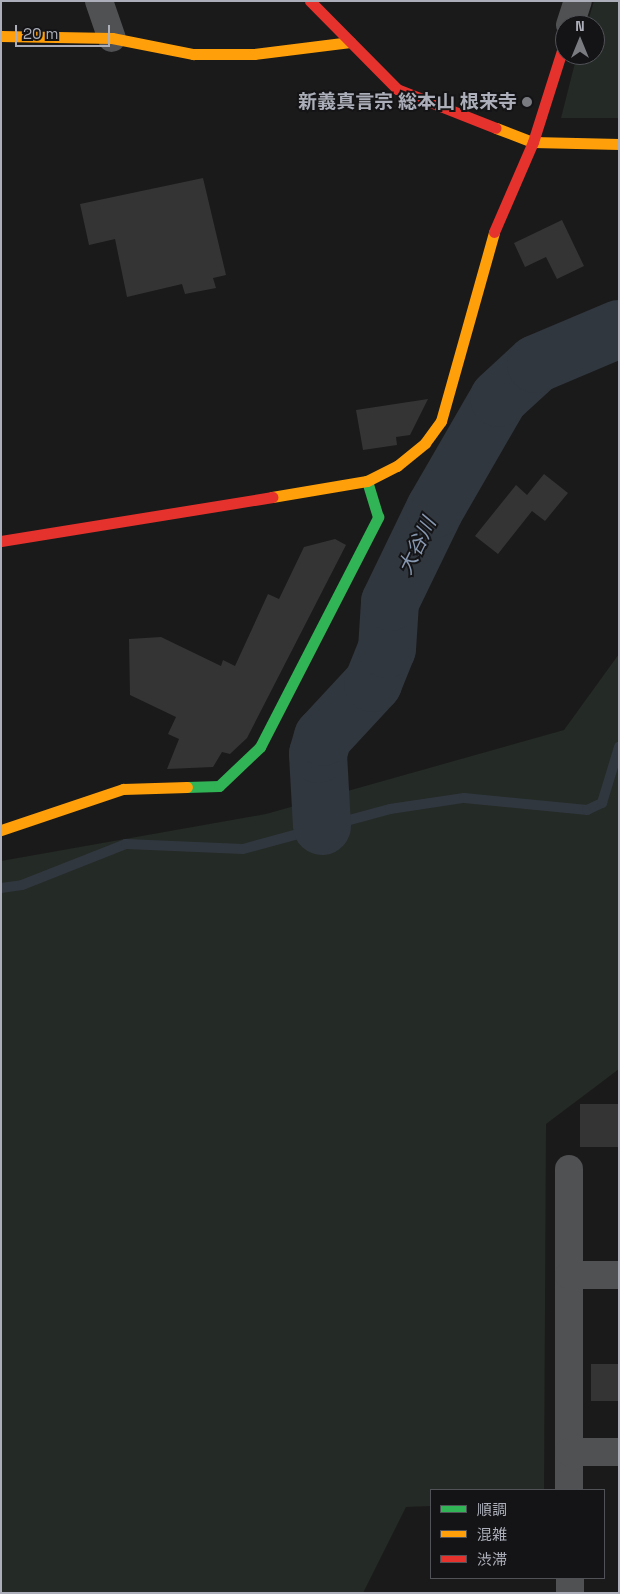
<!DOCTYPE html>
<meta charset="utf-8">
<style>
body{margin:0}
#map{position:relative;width:620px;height:1594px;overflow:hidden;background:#1a1a1a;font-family:"Space Grotesk","Noto Sans JP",sans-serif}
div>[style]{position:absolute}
.green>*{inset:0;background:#242a25}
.stream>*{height:10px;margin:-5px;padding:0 5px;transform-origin:5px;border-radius:5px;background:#31373f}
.river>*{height:58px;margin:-29px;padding:0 29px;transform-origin:29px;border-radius:29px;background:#31373f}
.building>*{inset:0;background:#343435;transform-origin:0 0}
.street>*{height:28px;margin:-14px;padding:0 14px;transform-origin:14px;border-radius:14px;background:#505153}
.fast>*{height:11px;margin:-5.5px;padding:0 5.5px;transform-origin:5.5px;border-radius:5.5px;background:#30b455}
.slow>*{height:11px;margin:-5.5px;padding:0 5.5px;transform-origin:5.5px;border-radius:5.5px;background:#ff9f0a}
.jam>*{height:11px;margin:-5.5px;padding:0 5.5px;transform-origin:5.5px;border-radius:5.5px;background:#e5322d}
.dots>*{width:14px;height:14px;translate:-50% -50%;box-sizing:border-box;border:2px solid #141416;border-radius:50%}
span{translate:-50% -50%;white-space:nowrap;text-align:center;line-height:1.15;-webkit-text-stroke:4px #141416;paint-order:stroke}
.poi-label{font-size:19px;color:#acafb9;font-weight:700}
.right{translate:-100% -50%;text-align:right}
.water-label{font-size:20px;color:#8798b1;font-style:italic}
.frame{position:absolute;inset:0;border:2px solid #acafb9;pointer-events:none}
.legend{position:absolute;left:430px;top:1489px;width:175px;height:90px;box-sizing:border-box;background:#141416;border:1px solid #515257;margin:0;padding:6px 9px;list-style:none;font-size:15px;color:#acafb9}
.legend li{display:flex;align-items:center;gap:10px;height:25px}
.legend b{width:25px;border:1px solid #515257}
.north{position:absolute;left:555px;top:15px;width:50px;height:50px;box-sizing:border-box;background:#141416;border:1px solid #515257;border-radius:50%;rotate:0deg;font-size:14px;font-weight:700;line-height:20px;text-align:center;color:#acafb9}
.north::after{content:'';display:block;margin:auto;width:18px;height:22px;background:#797b81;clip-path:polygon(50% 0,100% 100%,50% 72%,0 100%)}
.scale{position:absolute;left:15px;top:25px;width:95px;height:22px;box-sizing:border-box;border:2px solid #acafb9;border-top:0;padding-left:6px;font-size:15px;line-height:18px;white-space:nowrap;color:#acafb9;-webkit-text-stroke:4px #141416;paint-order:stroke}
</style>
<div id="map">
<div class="green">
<i style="clip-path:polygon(594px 1px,619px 1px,619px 118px,561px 118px,577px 55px,595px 55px,595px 25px,587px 25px)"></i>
<i style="clip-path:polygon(619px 654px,619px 1069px,546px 1124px,544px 1490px,431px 1490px,431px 1506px,406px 1507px,363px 1593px,1px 1593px,1px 861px,266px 814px,564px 730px)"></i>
</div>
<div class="stream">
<i style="left:1px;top:888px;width:21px;rotate:-8deg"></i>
<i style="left:22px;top:885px;width:112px;rotate:-21.5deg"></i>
<i style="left:126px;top:844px;width:117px;rotate:2.4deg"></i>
<i style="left:243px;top:849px;width:152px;rotate:-15.2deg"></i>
<i style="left:390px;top:809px;width:75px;rotate:-8.5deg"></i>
<i style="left:464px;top:798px;width:124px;rotate:5.6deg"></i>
<i style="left:587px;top:810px;width:17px;rotate:-25deg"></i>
<i style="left:602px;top:803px;width:59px;rotate:-73.1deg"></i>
</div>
<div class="river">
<i style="left:322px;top:826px;width:72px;rotate:-93.2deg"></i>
<i style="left:318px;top:754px;width:18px;rotate:-74deg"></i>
<i style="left:323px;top:737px;width:74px;rotate:-47.2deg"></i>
<i style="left:373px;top:683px;width:37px;rotate:-68deg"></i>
<i style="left:387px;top:649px;width:47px;rotate:-86.3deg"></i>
<i style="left:390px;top:602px;width:103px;rotate:-64.2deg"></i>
<i style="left:435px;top:509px;width:128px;rotate:-60deg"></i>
<i style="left:499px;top:398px;width:50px;rotate:-42.6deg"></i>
<i style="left:536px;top:364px;width:90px;rotate:-22.9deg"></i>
</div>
<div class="building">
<i style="clip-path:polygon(203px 178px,226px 275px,213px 278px,216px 288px,185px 294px,182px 284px,127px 297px,115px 239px,89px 245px,80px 204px)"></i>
<i style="clip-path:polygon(562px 220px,584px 266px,557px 279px,546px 257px,525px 267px,514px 243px)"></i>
<i style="clip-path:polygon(428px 399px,410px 435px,396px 437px,397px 445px,363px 450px,356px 410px)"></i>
<i style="clip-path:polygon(544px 474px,568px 493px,545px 521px,532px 511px,498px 554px,475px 536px,516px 485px,527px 495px)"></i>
<i style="clip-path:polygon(335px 539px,346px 545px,247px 738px,230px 754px,222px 752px,213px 767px,167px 769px,179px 739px,168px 734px,176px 717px,130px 695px,129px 639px,161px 637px,221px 666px,223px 660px,235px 666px,268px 594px,279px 599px,304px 547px)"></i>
<i style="left:580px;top:1104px;width:39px;height:43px"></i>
<i style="left:619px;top:1364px;width:37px;height:28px;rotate:90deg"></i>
</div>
<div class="street">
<i style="left:99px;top:1px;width:39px;rotate:71deg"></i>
<i style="left:570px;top:25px;width:25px;rotate:-72deg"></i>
<i style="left:569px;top:1169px;width:321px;rotate:90deg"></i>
<i style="left:569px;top:1275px;width:50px"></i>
<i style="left:569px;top:1452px;width:50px"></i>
<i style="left:570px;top:1578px;width:15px;rotate:90deg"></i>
</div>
<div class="fast">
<i style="left:187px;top:787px;width:32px;rotate:-2deg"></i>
<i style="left:219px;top:786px;width:57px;rotate:-43.6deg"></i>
<i style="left:260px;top:747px;width:259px;rotate:-62.8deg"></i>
<i style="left:378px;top:517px;width:38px;rotate:-107deg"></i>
</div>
<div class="slow">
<i style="left:1px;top:36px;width:111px;rotate:1deg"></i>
<i style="left:112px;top:38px;width:83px;rotate:11.2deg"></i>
<i style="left:193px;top:54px;width:61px"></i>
<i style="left:254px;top:54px;width:97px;rotate:-7.1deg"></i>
<i style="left:496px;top:128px;width:40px;rotate:21deg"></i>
<i style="left:533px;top:142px;width:86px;rotate:1.3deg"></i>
<i style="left:272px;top:497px;width:96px;rotate:-9.6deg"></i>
<i style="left:367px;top:481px;width:34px;rotate:-27deg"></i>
<i style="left:397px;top:466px;width:36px;rotate:-39deg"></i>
<i style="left:425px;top:443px;width:27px;rotate:-54deg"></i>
<i style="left:441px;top:421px;width:196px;rotate:-74.3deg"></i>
<i style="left:1px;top:830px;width:129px;rotate:-18.6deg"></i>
<i style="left:123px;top:789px;width:64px;rotate:-1.8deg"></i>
</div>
<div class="jam">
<i style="left:310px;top:1px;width:124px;rotate:45.3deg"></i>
<i style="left:397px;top:89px;width:106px;rotate:21.5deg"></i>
<i style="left:494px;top:232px;width:98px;rotate:-66.6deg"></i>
<i style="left:533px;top:142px;width:106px;rotate:-72.4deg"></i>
<i style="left:1px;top:541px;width:275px;rotate:-9.2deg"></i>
</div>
<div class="dots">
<i style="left:527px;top:102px;background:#797b81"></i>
</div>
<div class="poi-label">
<span class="right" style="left:517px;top:102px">新義真言宗 総本山 根来寺</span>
</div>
<div class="water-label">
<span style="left:417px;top:546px;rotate:-64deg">大谷川</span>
</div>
<div class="frame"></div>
<ul class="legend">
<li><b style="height:6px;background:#30b455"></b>順調</li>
<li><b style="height:6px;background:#ff9f0a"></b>混雑</li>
<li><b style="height:6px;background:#e5322d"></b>渋滞</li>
</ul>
<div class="north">N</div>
<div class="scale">20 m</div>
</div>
